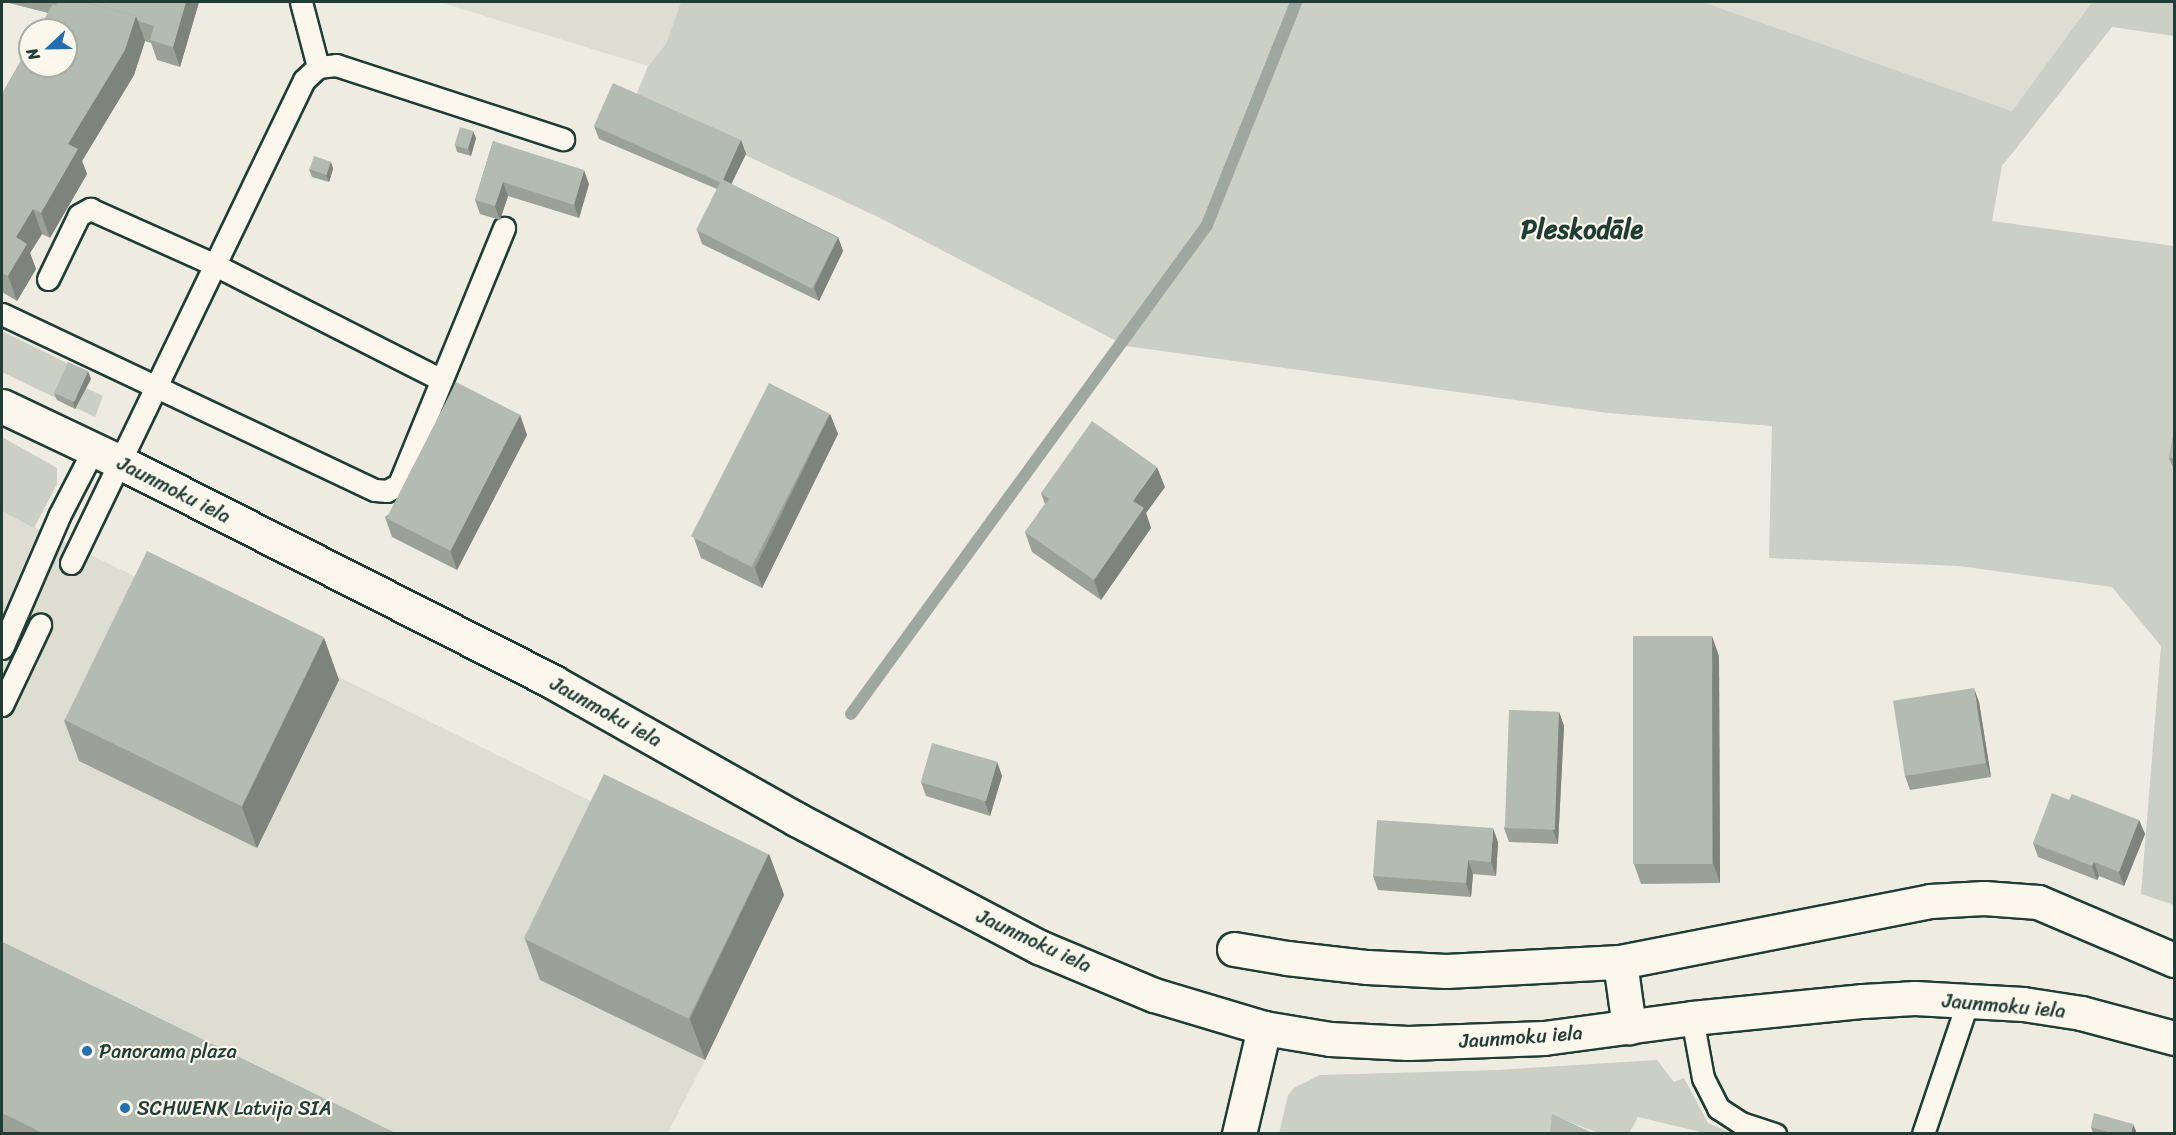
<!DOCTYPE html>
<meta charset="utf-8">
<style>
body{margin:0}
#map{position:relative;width:2176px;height:1135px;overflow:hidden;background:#eeece1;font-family:Sriracha,sans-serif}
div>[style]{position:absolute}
.built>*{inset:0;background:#ddddd2}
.green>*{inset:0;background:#cbcfc4}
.stream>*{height:12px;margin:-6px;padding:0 6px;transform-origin:6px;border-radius:6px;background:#9fa89f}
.roads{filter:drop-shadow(2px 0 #1f3d34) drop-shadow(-2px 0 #1f3d34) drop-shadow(0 2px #1f3d34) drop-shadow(0 -2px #1f3d34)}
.service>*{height:21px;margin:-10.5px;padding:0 10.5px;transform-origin:10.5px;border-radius:10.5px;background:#fbf7ec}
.minor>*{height:33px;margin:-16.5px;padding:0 16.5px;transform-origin:16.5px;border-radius:16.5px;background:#fbf7ec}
.tertiary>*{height:33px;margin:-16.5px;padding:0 16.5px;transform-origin:16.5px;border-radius:16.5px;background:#fbf7ec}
.wall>*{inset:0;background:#9ba197}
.shaded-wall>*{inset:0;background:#7e837b}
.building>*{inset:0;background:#b4bbb0;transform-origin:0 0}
.dots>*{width:16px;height:16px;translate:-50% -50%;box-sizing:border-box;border:3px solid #fbf7ec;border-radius:50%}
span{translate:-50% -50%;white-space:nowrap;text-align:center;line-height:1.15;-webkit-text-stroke:4.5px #fbf7ec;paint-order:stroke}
.street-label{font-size:20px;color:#1f3d34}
.poi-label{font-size:20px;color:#1f3d34}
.left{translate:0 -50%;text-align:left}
.district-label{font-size:26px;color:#1f3d34;font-weight:700}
.frame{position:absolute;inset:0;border:3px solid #1f3d34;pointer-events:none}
.north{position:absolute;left:18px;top:18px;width:60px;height:60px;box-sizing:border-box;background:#fbf7ec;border:2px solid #a3ada2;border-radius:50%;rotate:248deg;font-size:16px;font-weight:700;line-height:24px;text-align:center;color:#1f3d34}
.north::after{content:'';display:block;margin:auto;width:21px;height:27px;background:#1f6fb2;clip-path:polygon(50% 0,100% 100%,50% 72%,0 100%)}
</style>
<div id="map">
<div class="built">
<i style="clip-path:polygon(439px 2px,681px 2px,666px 44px,648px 66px)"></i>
<i style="clip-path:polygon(1703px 2px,2092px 2px,2012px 111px)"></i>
<i style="clip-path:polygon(2px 511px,619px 815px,540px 980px,705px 1060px,668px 1133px,342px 1133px,2px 969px)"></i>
</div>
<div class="green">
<i style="clip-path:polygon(681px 2px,1703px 2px,2012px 111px,2092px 2px,2174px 2px,2174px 36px,2112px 27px,2002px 166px,1992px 221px,2174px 246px,2174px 905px,2141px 894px,2161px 646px,2112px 587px,1959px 566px,1769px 558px,1772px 426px,1608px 413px,1126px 346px,878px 217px,633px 103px,648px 66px,666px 44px)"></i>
<i style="clip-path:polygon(2px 331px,73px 366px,71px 369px,91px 378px,86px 388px,103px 396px,95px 417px,2px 372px)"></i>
<i style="clip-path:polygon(2px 437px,57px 468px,57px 484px,34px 528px,2px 511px)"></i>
<i style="clip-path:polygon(1657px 1060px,1674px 1082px,1684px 1078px,1708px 1123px,1731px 1133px,1705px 1133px,1638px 1117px,1629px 1134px,1598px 1133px,1560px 1118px,1557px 1133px,1279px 1134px,1288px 1095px,1294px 1088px,1320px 1075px,1497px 1070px)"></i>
</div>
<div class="stream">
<i style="left:851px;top:714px;width:605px;rotate:-53.94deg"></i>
<i style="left:1207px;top:225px;width:240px;rotate:-68.2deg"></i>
</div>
<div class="roads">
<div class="service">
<i style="left:301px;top:2px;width:67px;rotate:75.3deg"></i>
<i style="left:48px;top:279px;width:71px;rotate:-64.2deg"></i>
<i style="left:79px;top:215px;width:13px;rotate:-29deg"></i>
<i style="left:90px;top:209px;width:137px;rotate:24.1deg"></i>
<i style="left:215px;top:265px;width:254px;rotate:26.9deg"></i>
<i style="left:2px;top:314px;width:412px;rotate:25.3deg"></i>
<i style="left:375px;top:490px;width:12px;rotate:5deg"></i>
<i style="left:387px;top:491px;width:14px;rotate:-30deg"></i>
<i style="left:399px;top:484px;width:277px;rotate:-67.7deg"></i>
<i style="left:71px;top:563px;width:536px;rotate:-64.25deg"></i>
<i style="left:304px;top:80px;width:19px;rotate:-43deg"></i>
<i style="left:318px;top:67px;width:18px;rotate:-6deg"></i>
<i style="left:336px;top:65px;width:239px;rotate:18.1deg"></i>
<i style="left:2px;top:648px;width:144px;rotate:-66.6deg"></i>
<i style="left:59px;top:516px;width:74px;rotate:-62.7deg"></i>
<i style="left:2px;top:705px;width:89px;rotate:-64.6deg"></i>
<i style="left:1692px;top:1018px;width:61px;rotate:79.6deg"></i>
<i style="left:1703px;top:1078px;width:34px;rotate:63deg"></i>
<i style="left:1718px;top:1108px;width:27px;rotate:33deg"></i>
<i style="left:1741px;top:1123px;width:36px;rotate:18deg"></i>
<i style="left:1923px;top:1134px;width:140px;rotate:-71.3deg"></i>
</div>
<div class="minor">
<i style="left:1234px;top:949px;width:54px;rotate:9.6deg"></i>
<i style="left:1287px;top:958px;width:81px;rotate:6.4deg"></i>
<i style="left:1367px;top:967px;width:79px;rotate:2.9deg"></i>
<i style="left:1446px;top:971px;width:174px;rotate:-3deg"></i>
<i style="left:1620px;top:962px;width:316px;rotate:-11.1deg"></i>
<i style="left:1930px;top:901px;width:54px;rotate:-3.2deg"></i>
<i style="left:1984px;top:898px;width:54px;rotate:4.2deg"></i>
<i style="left:2038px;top:902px;width:148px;rotate:23.1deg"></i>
<i style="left:1620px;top:962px;width:66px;rotate:82.1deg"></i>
<i style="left:1239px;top:1134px;width:109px;rotate:-76.7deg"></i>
</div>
<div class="tertiary">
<i style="left:2px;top:406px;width:131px;rotate:25.4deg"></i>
<i style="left:120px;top:462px;width:486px;rotate:26.9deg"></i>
<i style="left:553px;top:682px;width:279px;rotate:29.4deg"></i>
<i style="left:796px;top:819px;width:275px;rotate:27.8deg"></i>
<i style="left:1039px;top:947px;width:125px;rotate:22.7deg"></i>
<i style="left:1154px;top:995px;width:115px;rotate:16.7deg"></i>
<i style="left:1264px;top:1028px;width:67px;rotate:9.5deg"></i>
<i style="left:1330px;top:1039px;width:78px;rotate:2.9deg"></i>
<i style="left:1408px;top:1043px;width:136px;rotate:-2.1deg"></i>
<i style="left:1544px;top:1038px;width:149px;rotate:-7.7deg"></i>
<i style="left:1692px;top:1018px;width:172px;rotate:-5.7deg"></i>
<i style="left:1863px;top:1001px;width:52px;rotate:-3.3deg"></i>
<i style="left:1915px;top:998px;width:108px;rotate:3.2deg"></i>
<i style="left:2023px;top:1004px;width:59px;rotate:8.8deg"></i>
<i style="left:2081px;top:1013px;width:96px;rotate:15deg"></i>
</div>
</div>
<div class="wall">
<i style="clip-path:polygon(5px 2px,199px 2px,180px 67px,157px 60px,151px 43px,145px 41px,134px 75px,82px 161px,87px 174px,50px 238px,42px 234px,30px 253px,36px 269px,17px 301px,2px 292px,2px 94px,48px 13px)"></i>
<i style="clip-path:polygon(594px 126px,741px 140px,746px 154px,731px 184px,838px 237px,843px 251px,819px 301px,702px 244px,697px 230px,717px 189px,599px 139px)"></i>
<i style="clip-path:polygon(476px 138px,471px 156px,457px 152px,455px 145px)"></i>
<i style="clip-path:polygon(493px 141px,589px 184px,579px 218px,508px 196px,500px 220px,480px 214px,475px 200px)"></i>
<i style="clip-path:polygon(331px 162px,333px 169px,329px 182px,312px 177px,309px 169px)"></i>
<i style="clip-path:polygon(91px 379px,75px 409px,57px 400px,54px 393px)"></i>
<i style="clip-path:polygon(830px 414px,838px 434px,762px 588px,701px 558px,694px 538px)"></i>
<i style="clip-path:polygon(520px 415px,527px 435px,457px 570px,392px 537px,385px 517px)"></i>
<i style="clip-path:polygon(2175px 426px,2175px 472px,2169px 458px)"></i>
<i style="clip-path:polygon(1165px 487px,1146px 513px,1151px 528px,1101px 600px,1032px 552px,1025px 532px,1045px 504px,1041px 493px)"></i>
<i style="clip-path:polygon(324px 638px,339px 680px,257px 848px,79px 761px,64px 720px)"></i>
<i style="clip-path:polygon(1719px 656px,1720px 883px,1641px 884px,1634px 864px)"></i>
<i style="clip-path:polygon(1979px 702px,1991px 777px,1910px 790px,1905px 776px)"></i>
<i style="clip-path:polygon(1559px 712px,1564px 726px,1558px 844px,1509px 842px,1504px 828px)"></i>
<i style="clip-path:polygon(997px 762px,1002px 776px,990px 816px,926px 796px,921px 782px)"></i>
<i style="clip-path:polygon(2069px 800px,2139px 820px,2145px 834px,2124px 886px,2099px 876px,2097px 880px,2038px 857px,2033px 843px)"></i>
<i style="clip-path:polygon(1498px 842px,1496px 876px,1473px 874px,1471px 897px,1378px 890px,1373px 876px)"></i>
<i style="clip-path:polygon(769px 854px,784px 895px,705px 1060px,540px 980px,525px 939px)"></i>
<i style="clip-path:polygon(2px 942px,397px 1134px,2px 1134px)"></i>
<i style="clip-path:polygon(2091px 1127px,2136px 1131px,2135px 1134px,2093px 1134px)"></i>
</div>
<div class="shaded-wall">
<i style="clip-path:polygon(186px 2px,199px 2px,180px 67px,173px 47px)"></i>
<i style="clip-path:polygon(136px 16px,145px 41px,134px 75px,82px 161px,87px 174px,50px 238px,41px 213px,68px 144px)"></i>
<i style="clip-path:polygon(473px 131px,476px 138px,471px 156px,468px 148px)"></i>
<i style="clip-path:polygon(741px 140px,746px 154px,727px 193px,722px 179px)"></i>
<i style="clip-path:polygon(331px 162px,333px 169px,329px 182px,326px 175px)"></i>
<i style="clip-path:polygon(584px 170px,589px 184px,579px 218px,574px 205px)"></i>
<i style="clip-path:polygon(503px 182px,508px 196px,500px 220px,495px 206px)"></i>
<i style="clip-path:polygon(33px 209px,42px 234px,30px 253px,36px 269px,17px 301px,8px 276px,16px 237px)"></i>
<i style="clip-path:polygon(838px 237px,843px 251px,819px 301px,814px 288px)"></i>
<i style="clip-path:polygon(88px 371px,91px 379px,75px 409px,73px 402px)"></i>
<i style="clip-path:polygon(830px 414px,838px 434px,762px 588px,755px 568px)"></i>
<i style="clip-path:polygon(520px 415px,527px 435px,457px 570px,450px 550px)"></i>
<i style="clip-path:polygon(1157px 467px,1165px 487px,1146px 513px,1151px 528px,1101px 600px,1094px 580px,1133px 501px)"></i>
<i style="clip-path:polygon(1712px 636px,1719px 656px,1720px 883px,1713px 863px)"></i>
<i style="clip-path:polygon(324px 638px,339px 680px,257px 848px,242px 807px)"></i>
<i style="clip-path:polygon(1974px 688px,1979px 702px,1991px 777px,1986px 763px)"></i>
<i style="clip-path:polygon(1559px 712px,1564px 726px,1558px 844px,1553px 830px)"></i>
<i style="clip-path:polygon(997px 762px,1002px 776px,990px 816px,985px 802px)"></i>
<i style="clip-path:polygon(2139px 820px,2145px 834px,2124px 886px,2119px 872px)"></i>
<i style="clip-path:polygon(1493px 828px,1498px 842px,1496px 876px,1491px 862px)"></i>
<i style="clip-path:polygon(769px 854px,784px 895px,705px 1060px,690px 1019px)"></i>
<i style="clip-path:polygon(1468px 860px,1473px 874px,1471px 897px,1466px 883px)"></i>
<i style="clip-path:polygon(2094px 862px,2099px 876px,2097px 880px,2092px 866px)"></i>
<i style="clip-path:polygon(2133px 1124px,2136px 1131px,2135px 1134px,2131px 1134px)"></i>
</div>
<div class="building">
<i style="clip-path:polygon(57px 2px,84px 2px,136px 16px,125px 50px,68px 144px,78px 149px,41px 213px,33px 209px,16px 237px,27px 244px,8px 276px,2px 273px,2px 94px,30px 44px,30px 66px,66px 66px,66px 30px,38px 30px,53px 4px,56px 6px)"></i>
<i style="clip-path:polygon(84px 2px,186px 2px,173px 47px,150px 40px,154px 26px,138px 21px,136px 16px)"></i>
<i style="left:613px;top:83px;width:140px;height:47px;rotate:24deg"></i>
<i style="left:460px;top:127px;width:14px;height:19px;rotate:17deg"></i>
<i style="clip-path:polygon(493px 141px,584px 170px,574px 205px,503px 182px,495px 206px,475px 200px)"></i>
<i style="left:314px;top:156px;width:18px;height:14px;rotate:19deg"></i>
<i style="left:722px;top:179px;width:130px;height:57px;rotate:27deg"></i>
<i style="left:68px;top:362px;width:22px;height:34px;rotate:24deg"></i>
<i style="left:456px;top:382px;width:72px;height:153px;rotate:27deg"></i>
<i style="left:769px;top:383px;width:68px;height:172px;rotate:27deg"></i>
<i style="clip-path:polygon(1092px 421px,1157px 467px,1133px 501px,1144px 508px,1094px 580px,1025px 532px,1049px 499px,1041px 493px)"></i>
<i style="clip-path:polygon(2175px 426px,2175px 458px,2169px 458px)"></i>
<i style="left:147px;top:551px;width:197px;height:188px;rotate:26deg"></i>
<i style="left:1633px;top:636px;width:79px;height:228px"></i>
<i style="left:1974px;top:688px;width:76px;height:82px;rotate:81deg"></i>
<i style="left:1509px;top:710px;width:50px;height:118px;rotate:2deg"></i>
<i style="left:932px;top:743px;width:68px;height:41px;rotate:16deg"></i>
<i style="left:604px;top:774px;width:183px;height:183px;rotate:26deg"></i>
<i style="clip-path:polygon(2052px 793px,2069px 800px,2072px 794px,2139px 820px,2119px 872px,2094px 862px,2092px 866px,2033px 843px)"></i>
<i style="clip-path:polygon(1377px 820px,1493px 828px,1491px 862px,1468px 860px,1466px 883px,1373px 876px)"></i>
<i style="clip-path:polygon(2px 942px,397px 1134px,45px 1134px,2px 1113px)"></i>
<i style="clip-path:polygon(2094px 1113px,2133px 1124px,2131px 1134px,2116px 1134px,2091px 1127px)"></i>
<i style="clip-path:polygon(1552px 1114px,1595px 1134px,1550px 1134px)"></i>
</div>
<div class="dots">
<i style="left:87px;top:1051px;background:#1f6fb2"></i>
<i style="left:125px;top:1108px;background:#1f6fb2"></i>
</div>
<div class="street-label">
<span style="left:174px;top:490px;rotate:27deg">Jaunmoku iela</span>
<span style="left:606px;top:712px;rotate:29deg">Jaunmoku iela</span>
<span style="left:1034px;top:941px;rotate:25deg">Jaunmoku iela</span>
<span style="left:2004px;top:1006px;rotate:5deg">Jaunmoku iela</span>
<span style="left:1521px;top:1037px;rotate:-4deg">Jaunmoku iela</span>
</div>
<div class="poi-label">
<span class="left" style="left:99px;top:1051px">Panorama plaza</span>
<span class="left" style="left:137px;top:1108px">SCHWENK Latvija SIA</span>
</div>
<div class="district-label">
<span style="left:1582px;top:230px">Pleskodāle</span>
</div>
<div class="frame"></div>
<div class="north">N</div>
</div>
